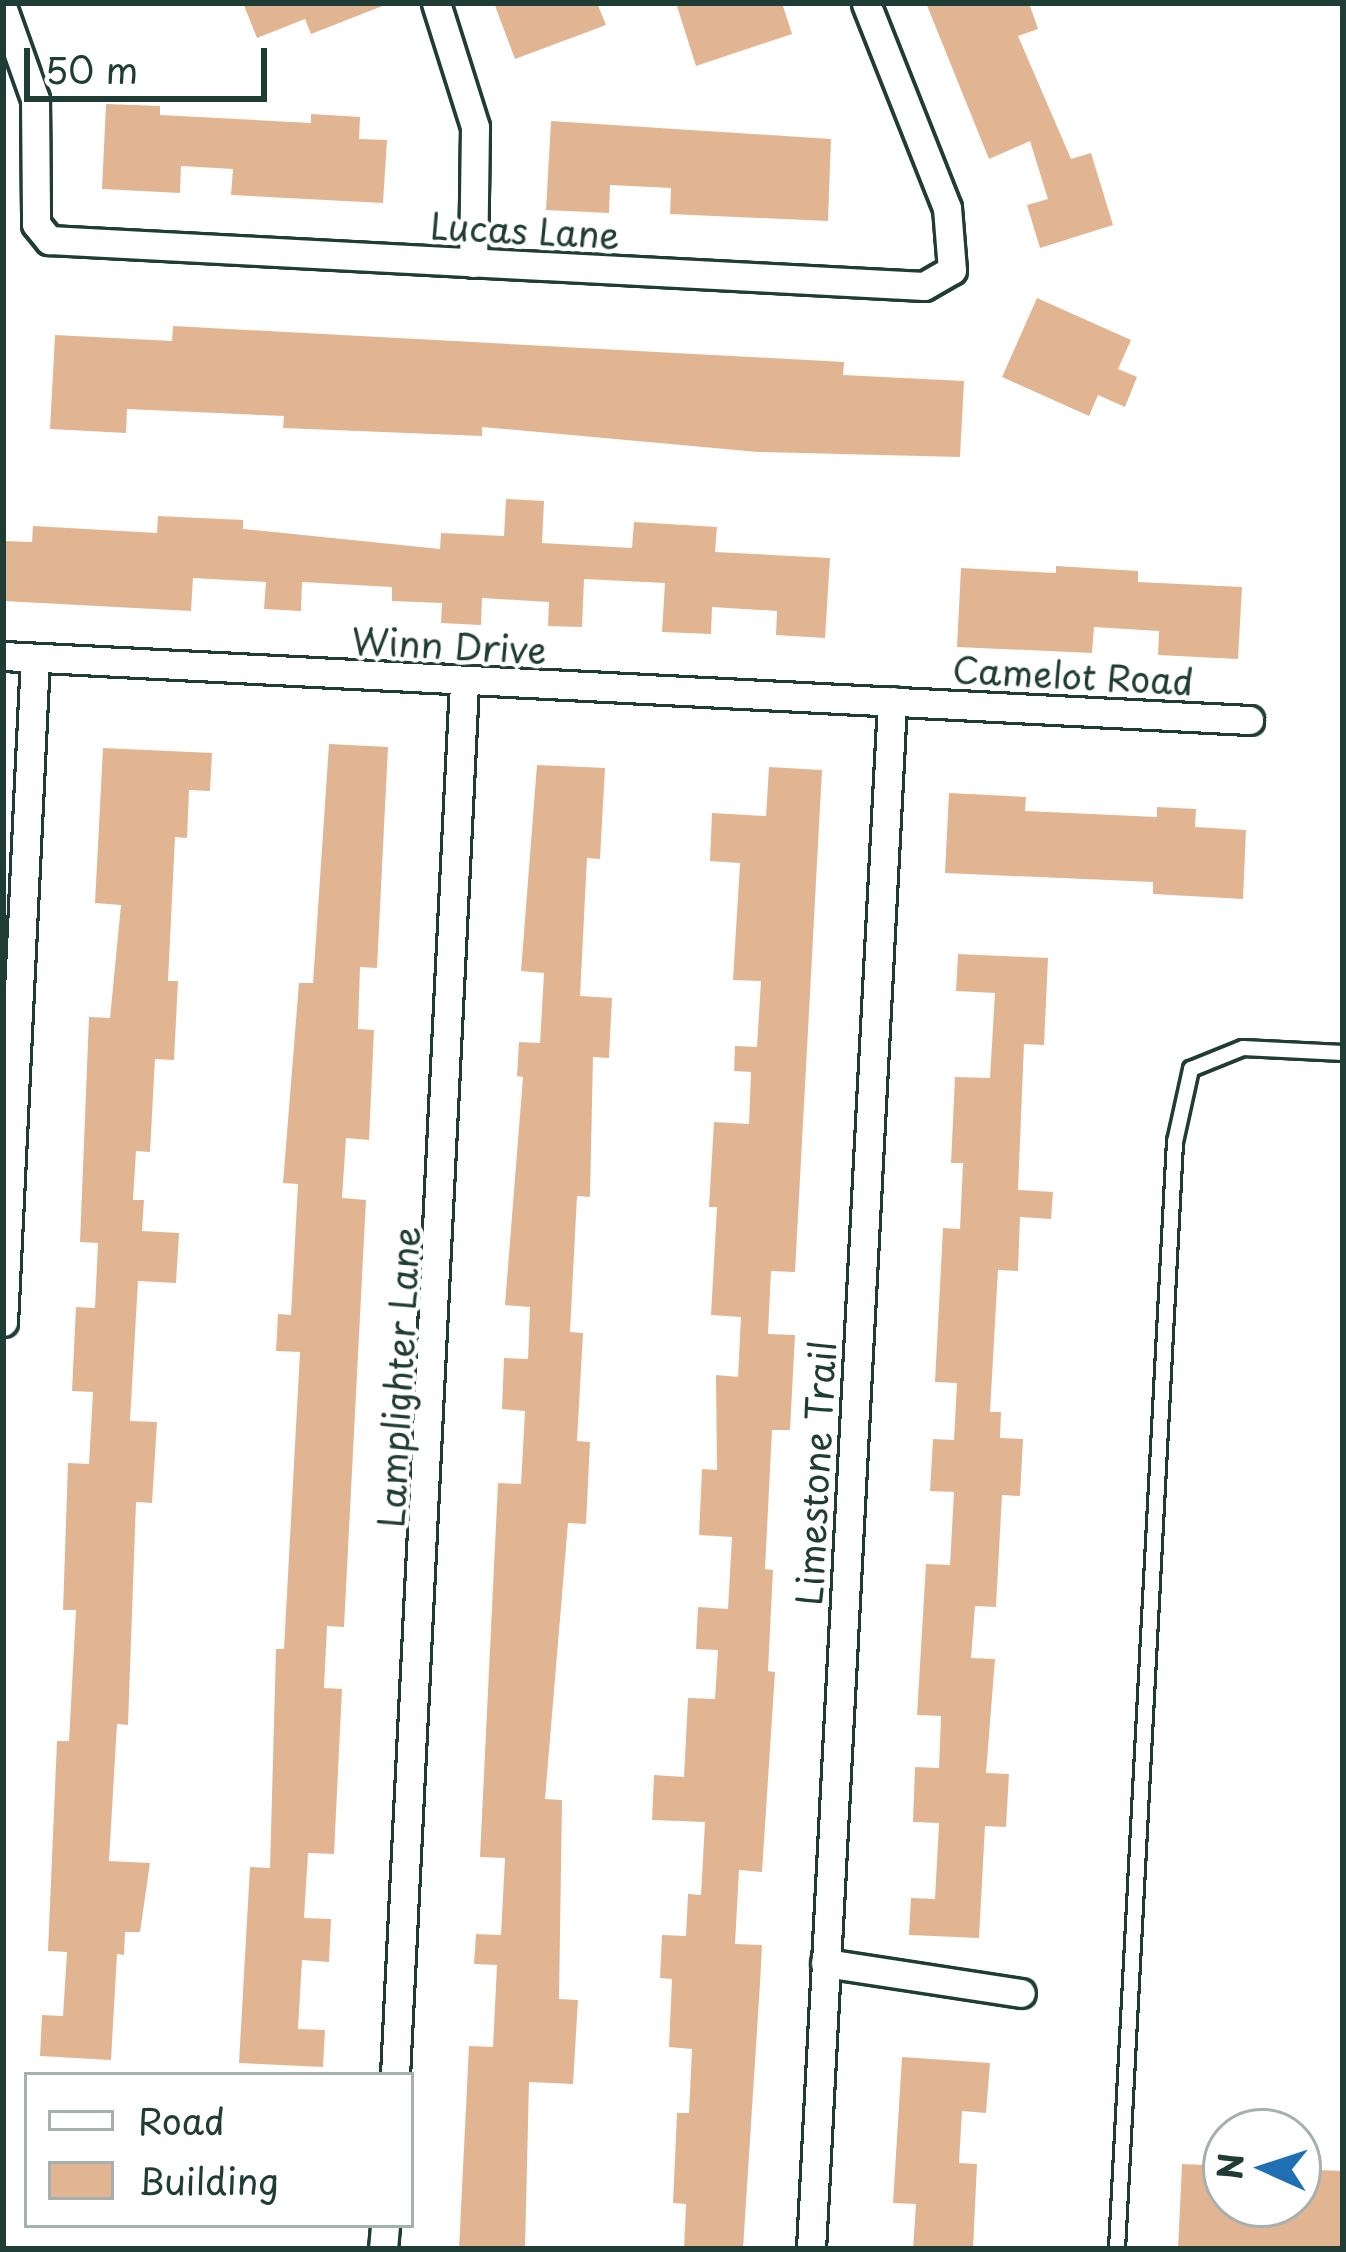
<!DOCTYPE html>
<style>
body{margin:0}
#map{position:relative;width:1346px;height:2252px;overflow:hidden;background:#fff;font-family:"Playpen Sans",sans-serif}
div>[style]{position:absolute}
.building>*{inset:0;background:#e2b592}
.roads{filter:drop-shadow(3px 0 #1f3d34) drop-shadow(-3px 0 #1f3d34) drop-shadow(0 3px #1f3d34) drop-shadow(0 -3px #1f3d34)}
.lane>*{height:14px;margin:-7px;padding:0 7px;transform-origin:7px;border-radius:7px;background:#fff}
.street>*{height:27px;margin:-13.5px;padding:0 13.5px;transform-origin:13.5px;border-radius:13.5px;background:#fff}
span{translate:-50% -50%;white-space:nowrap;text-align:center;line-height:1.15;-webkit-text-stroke:9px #fff;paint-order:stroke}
.street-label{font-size:36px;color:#1f3d34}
.frame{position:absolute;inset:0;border:6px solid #1f3d34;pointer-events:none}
.legend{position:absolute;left:24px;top:2072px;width:390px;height:156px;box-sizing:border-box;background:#fff;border:3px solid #a5b1ae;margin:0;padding:15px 21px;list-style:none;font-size:36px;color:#1f3d34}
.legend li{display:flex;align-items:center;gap:24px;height:60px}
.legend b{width:60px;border:3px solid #a5b1ae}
.north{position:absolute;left:1202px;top:2108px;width:120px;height:120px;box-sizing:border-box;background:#fff;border:3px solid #a5b1ae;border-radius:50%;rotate:273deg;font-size:33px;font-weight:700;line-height:48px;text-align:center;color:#1f3d34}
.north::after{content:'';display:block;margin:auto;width:42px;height:54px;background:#1f6fb2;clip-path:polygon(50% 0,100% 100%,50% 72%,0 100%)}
.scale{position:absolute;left:24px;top:48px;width:243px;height:54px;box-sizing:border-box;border:6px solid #1f3d34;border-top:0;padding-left:15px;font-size:36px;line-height:42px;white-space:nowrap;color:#1f3d34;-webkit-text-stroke:9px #fff;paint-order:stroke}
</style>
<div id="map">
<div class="building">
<i style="clip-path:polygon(243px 3px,385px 3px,385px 5px,311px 34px,305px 19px,257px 38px)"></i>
<i style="clip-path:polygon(494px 3px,597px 3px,606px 25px,515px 59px)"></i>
<i style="clip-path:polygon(676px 3px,782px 3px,792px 34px,696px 66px)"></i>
<i style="clip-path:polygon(926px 3px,1029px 3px,1038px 29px,1018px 36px,1071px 159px,1091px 153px,1113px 225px,1040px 248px,1027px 205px,1048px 199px,1030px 141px,989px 159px)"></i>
<i style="clip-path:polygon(106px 104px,160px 106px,160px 115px,311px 123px,311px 114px,360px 117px,359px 139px,387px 140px,383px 203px,231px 195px,233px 169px,181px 166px,180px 193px,102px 189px)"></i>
<i style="clip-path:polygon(551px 121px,831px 139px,828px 221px,670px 214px,671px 188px,610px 185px,609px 213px,546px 210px)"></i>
<i style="clip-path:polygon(1037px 298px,1131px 340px,1118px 369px,1137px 377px,1125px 407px,1098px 395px,1089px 416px,1002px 377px)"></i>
<i style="clip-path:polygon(173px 326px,844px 362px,843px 375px,964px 381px,960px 457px,758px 452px,482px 427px,482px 436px,283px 428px,284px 416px,127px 409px,126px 433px,50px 429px,55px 335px,172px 341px)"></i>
<i style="clip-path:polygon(506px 499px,544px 501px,542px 543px,632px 548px,634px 522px,717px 527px,715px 552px,830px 558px,825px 638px,776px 635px,777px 611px,712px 607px,711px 634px,662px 632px,665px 583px,584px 579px,582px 627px,548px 626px,549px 602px,482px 598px,481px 625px,441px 623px,442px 603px,392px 601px,392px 587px,302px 582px,301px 611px,264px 609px,266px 582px,193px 578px,191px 611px,3px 601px,3px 541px,32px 542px,33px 526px,157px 533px,158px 516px,243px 520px,243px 529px,440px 549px,441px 533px,504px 536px)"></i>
<i style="clip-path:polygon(1056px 566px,1138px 571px,1138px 582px,1242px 587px,1238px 659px,1158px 655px,1159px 631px,1094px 627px,1092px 653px,957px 647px,961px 568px,1056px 573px)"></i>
<i style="clip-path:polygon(329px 744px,388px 747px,377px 968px,360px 967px,358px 1029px,374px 1030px,369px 1140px,346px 1138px,342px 1198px,366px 1200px,344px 1627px,327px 1626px,324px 1688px,342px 1689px,334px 1854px,308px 1853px,304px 1918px,331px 1919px,329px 1962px,302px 1960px,298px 2029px,325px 2030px,323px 2067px,239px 2063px,250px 1867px,270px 1868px,276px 1649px,284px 1649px,300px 1352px,276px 1351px,278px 1314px,291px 1315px,298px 1184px,283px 1183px,299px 983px,313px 983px)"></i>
<i style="clip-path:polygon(103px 748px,212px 753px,210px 791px,189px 790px,187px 838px,175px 837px,168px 981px,178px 981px,174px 1060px,155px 1059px,150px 1152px,136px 1151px,133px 1200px,144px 1200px,142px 1231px,179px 1233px,176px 1283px,138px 1281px,130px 1421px,157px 1422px,152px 1503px,136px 1502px,128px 1725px,117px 1724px,109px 1861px,150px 1863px,140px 1932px,125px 1932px,124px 1955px,117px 1954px,111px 2060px,40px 2056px,42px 2015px,63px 2016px,67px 1952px,48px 1951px,57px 1741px,69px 1741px,76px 1610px,63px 1610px,68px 1463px,89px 1464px,93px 1392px,72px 1391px,76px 1307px,95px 1308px,98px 1243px,80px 1242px,89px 1017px,110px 1018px,121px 905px,95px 903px)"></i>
<i style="clip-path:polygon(537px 765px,605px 768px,600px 859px,587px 858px,580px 996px,612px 998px,609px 1058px,593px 1057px,590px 1197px,577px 1196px,570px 1332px,583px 1333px,577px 1441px,590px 1442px,586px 1524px,568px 1523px,545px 1799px,562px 1800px,559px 1999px,578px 2000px,573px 2084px,529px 2082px,525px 2249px,459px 2249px,469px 2046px,493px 2047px,497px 1965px,474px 1964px,476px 1934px,501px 1935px,505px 1858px,480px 1857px,498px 1483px,521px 1484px,525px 1411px,502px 1409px,504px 1358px,528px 1359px,530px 1307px,505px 1305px,523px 1077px,517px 1076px,519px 1042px,540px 1043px,544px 973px,521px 971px)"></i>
<i style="clip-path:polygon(769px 767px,822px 770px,795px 1272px,771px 1271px,768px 1334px,795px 1335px,790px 1430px,772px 1430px,765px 1569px,773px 1570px,768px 1671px,775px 1672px,762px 1872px,739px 1870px,735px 1944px,762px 1945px,760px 1984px,743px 2249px,684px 2249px,686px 2204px,673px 2203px,677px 2113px,689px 2113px,692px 2049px,669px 2047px,672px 1979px,660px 1978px,662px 1935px,686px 1936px,688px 1894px,701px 1895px,705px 1822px,652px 1820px,654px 1775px,684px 1777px,688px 1698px,715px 1699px,718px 1650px,696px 1649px,698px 1607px,728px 1609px,732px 1537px,699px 1535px,702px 1469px,717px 1470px,716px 1375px,738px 1377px,741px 1317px,711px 1315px,717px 1207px,709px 1207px,714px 1122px,749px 1124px,751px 1072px,734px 1071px,735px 1046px,757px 1047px,761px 981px,733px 980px,740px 863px,710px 861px,712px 813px,766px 816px)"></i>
<i style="clip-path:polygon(949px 793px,1026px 797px,1025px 811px,1157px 817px,1157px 807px,1196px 809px,1195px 827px,1246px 830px,1243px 899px,1153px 894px,1153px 882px,945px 873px)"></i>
<i style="clip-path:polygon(958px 954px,1048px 958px,1044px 1045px,1024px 1044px,1018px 1190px,1053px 1192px,1051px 1219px,1020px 1217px,1018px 1271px,998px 1270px,990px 1412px,1001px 1412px,1000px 1438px,1023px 1439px,1020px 1496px,1002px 1495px,996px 1607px,975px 1606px,971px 1658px,995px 1659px,986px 1773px,1009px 1774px,1006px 1827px,985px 1826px,979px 1938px,909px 1935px,911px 1898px,935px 1899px,939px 1823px,913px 1822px,915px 1767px,939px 1768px,941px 1716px,917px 1715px,926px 1564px,950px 1565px,954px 1492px,930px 1491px,933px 1439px,954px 1440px,957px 1383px,935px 1382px,943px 1228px,960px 1229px,963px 1163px,951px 1163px,955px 1077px,990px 1078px,995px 993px,956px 991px)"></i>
<i style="clip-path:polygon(902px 2057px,990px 2063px,986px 2113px,962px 2111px,959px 2163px,977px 2164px,973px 2249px,913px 2249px,916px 2204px,893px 2203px)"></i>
<i style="clip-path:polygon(1182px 2164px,1226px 2166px,1226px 2204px,1298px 2204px,1298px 2169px,1343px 2171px,1343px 2249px,1178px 2249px)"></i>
</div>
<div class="roads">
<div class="lane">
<i style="left:1117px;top:2249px;width:1109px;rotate:-87deg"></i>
<i style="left:1175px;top:1142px;width:75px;rotate:-77.6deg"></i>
<i style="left:1191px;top:1069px;width:56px;rotate:-22deg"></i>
<i style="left:1243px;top:1048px;width:100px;rotate:2.9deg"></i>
</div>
<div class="street">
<i style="left:436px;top:3px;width:130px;rotate:72.5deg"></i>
<i style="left:475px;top:127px;width:136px;rotate:90.8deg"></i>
<i style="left:3px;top:9px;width:96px;rotate:70.4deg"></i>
<i style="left:35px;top:99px;width:125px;rotate:89.5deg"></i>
<i style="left:36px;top:224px;width:21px;rotate:51deg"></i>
<i style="left:49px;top:240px;width:876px;rotate:3.01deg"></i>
<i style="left:924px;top:286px;width:32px;rotate:-30deg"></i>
<i style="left:952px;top:270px;width:62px;rotate:-94.6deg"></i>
<i style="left:947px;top:208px;width:220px;rotate:-111.6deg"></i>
<i style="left:3px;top:656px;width:1248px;rotate:2.94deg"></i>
<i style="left:3px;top:1322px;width:665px;rotate:-87.24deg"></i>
<i style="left:825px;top:1963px;width:198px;rotate:8.7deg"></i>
<i style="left:395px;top:2075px;width:1394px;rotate:-87.16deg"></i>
<i style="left:383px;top:2249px;width:24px;rotate:-85deg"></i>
<i style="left:811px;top:2249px;width:1550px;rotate:-87deg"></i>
</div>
</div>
<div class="street-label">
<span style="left:525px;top:230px;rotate:3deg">Lucas Lane</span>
<span style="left:449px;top:645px;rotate:3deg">Winn Drive</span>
<span style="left:1073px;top:675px;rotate:3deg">Camelot Road</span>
<span style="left:398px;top:1377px;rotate:-87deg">Lamplighter Lane</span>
<span style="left:815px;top:1473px;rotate:-87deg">Limestone Trail</span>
</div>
<div class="frame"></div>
<ul class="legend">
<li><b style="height:15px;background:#fff"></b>Road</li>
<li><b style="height:33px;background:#e2b592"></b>Building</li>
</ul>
<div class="north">N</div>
<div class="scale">50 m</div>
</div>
